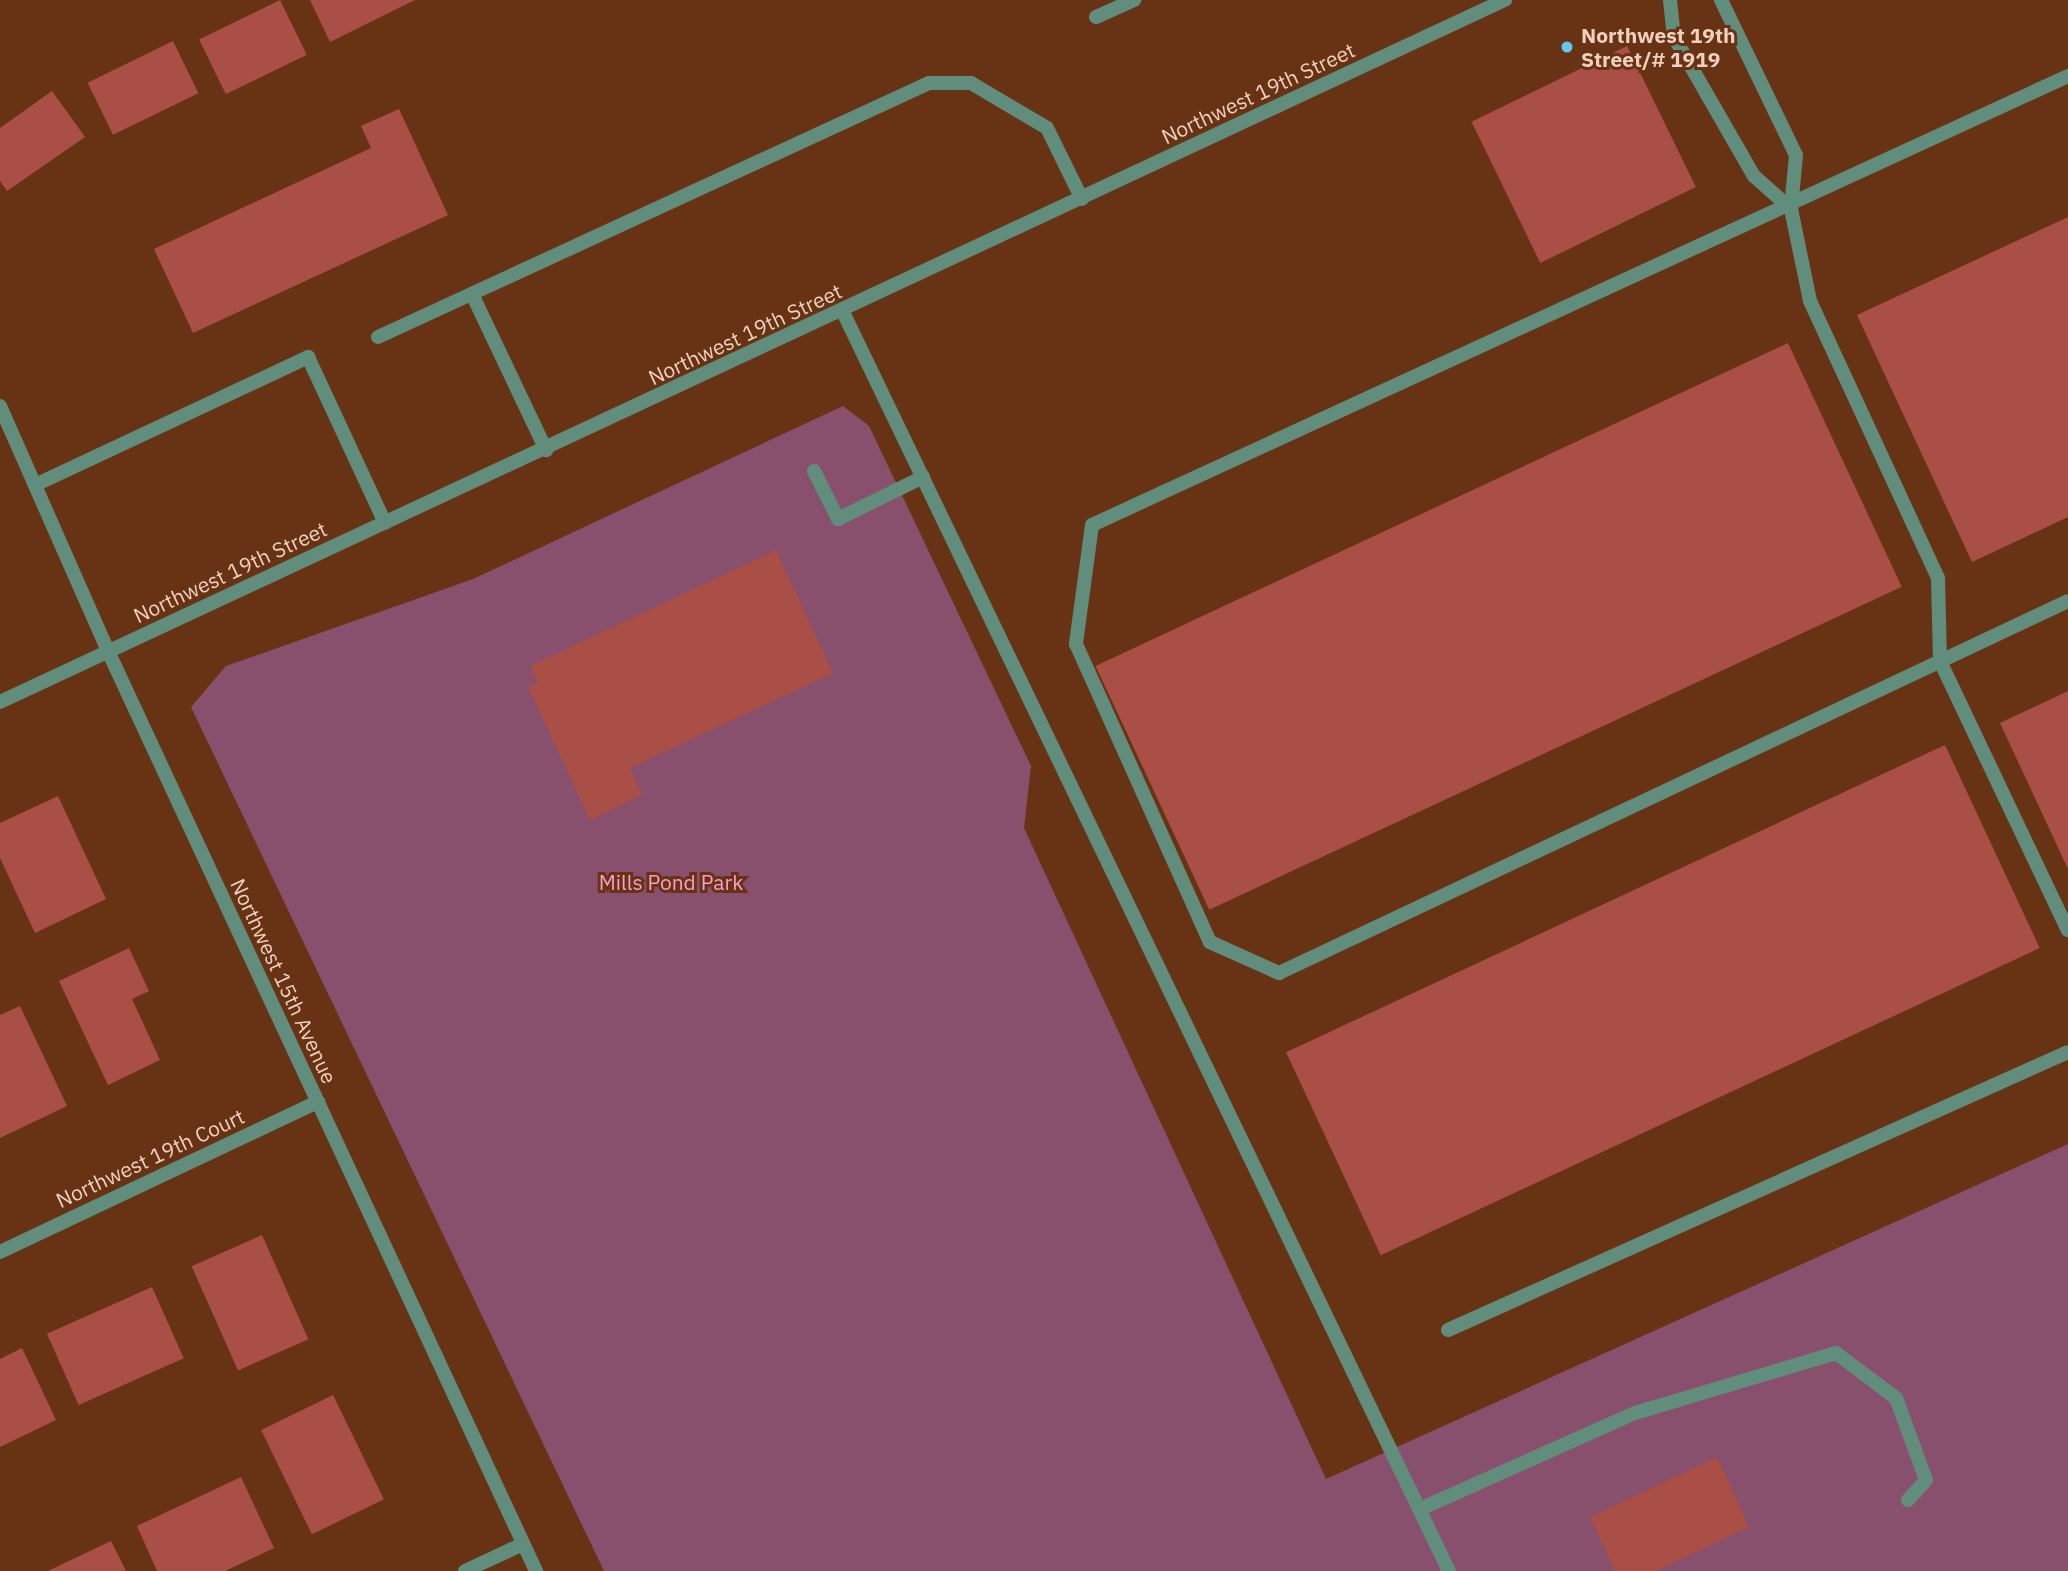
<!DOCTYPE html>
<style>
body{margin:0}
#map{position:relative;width:2068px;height:1571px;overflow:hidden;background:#683314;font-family:"IBM Plex Sans",sans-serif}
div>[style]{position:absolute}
.green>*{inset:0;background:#88506d}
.building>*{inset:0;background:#aa4f45;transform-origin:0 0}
.service>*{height:14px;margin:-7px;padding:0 7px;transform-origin:7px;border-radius:7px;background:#618e7c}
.minor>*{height:14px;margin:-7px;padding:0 7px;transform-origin:7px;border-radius:7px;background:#618e7c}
.tertiary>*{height:14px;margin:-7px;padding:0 7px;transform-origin:7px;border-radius:7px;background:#618e7c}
.dots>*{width:19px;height:19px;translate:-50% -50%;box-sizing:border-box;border:4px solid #683314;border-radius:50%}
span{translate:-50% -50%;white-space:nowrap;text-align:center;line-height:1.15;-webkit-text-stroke:6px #683314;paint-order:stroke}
.poi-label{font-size:21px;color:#f1d0bf;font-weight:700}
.left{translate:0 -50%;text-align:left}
.street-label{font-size:21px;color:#f1d0bf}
.park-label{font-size:21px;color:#f99ecd}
</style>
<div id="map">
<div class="green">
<i style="clip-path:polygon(843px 406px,869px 426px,1031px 766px,1024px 828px,1326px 1479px,2068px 1144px,2068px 1571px,604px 1571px,191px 707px,226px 666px,473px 579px)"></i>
</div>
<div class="building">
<i style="left:280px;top:0;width:61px;height:90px;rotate:64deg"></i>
<i style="clip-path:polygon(310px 0,415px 0,330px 42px)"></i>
<i style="left:173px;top:41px;width:58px;height:95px;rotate:64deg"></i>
<i style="left:1627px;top:46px;width:157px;height:173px;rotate:64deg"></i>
<i style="clip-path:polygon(52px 91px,85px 137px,7px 191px,0 181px,0 128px)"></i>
<i style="clip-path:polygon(399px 109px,448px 215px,193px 333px,154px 249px,371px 148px,361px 126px)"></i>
<i style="clip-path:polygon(2068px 217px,2068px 517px,1972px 562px,1857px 315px)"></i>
<i style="left:1788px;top:343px;width:269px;height:764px;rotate:65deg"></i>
<i style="clip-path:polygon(776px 550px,833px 673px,630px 768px,642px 795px,590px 820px,528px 687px,538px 683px,530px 666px)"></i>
<i style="clip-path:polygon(2068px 691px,2068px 869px,2000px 723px)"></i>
<i style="left:1945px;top:745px;width:224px;height:727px;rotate:65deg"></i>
<i style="clip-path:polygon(58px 796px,106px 899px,35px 933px,0 858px,0 823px)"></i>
<i style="clip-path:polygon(129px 948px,149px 991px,132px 999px,160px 1060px,108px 1085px,59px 981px)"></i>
<i style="clip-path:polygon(20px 1006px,67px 1106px,0 1138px,0 1015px)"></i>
<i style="left:262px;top:1235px;width:114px;height:77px;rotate:66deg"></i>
<i style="left:152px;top:1287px;width:78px;height:115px;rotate:66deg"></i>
<i style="clip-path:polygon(22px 1348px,56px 1420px,0 1447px,0 1359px)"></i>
<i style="left:333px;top:1395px;width:116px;height:80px;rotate:64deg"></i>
<i style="clip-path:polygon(1717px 1457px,1749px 1527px,1656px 1571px,1615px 1571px,1590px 1517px)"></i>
<i style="clip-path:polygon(241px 1477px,274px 1548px,225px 1571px,157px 1571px,137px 1526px)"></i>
<i style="clip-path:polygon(111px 1541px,126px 1571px,48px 1571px)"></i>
</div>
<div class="service">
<i style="left:1670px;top:0;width:37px;rotate:84deg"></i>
<i style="left:1674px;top:37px;width:160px;rotate:60.1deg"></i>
<i style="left:1754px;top:176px;width:50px;rotate:41.7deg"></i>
<i style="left:1721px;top:0;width:172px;rotate:64.2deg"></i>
<i style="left:1796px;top:155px;width:54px;rotate:95.3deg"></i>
<i style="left:1791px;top:209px;width:94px;rotate:78.3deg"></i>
<i style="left:1810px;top:301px;width:305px;rotate:65.2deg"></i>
<i style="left:1938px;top:578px;width:83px;rotate:88.6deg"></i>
<i style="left:1940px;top:661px;width:298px;rotate:64.6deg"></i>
<i style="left:1096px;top:17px;width:42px;rotate:-24.1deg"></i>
<i style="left:2068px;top:76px;width:1074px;rotate:155.3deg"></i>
<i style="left:1092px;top:525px;width:120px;rotate:97.7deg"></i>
<i style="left:1076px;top:644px;width:327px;rotate:65.8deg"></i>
<i style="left:1210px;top:942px;width:76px;rotate:24.2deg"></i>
<i style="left:1279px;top:973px;width:872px;rotate:-25.24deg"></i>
<i style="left:472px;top:294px;width:173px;rotate:64.6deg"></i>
<i style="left:843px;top:312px;width:1397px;rotate:64.3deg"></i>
<i style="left:378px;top:337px;width:607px;rotate:-24.75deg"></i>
<i style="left:929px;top:83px;width:42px"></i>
<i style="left:971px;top:83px;width:88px;rotate:30.6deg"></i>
<i style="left:1047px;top:128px;width:79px;rotate:63.8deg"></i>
<i style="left:814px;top:471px;width:54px;rotate:63.4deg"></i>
<i style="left:838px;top:519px;width:95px;rotate:-26.3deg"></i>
<i style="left:35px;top:485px;width:302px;rotate:-25.1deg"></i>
<i style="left:308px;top:357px;width:183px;rotate:65.1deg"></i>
<i style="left:1448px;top:1330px;width:679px;rotate:-24.15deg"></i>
<i style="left:1420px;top:1509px;width:235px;rotate:-24.1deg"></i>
<i style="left:1635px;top:1413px;width:210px;rotate:-16.6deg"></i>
<i style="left:1836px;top:1353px;width:75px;rotate:36.9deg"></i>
<i style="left:1896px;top:1398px;width:87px;rotate:69.9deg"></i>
<i style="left:1926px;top:1480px;width:27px;rotate:132deg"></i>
</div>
<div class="minor">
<i style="left:108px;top:651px;width:1015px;rotate:65.05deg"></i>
<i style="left:0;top:1252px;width:352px;rotate:-25.3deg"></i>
<i style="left:465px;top:1571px;width:64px;rotate:-25deg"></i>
</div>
<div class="tertiary">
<i style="left:0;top:406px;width:268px;rotate:66.2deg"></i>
<i style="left:0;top:702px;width:1661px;rotate:-25.01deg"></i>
</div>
<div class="dots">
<i style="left:1567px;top:47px;background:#64c5ee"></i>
</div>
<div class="poi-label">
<span class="left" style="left:1581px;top:47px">Northwest 19th<br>Street/# 1919</span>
</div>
<div class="street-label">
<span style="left:1258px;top:93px;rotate:-25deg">Northwest 19th Street</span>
<span style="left:745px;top:334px;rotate:-25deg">Northwest 19th Street</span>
<span style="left:230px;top:572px;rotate:-25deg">Northwest 19th Street</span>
<span style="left:284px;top:981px;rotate:65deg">Northwest 15th Avenue</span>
<span style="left:150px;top:1158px;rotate:-25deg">Northwest 19th Court</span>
</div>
<div class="park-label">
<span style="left:671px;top:882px">Mills Pond Park</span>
</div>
</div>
